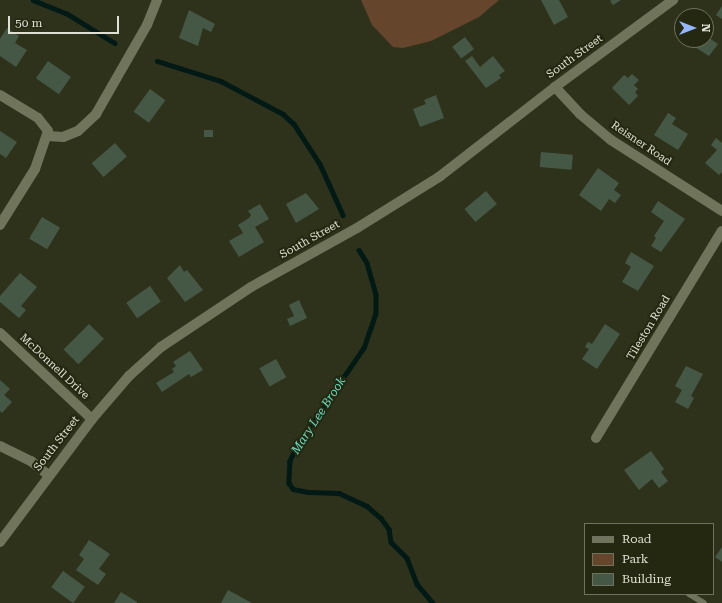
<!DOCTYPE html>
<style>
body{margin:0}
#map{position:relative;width:722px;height:603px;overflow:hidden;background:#2e321b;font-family:"Roboto Serif",serif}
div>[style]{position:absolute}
.green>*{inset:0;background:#66452d}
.stream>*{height:4.5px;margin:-2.25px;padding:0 2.25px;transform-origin:2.25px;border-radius:2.25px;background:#021a15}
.building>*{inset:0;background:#455846;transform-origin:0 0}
.lane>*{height:6px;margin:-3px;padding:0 3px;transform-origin:3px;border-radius:3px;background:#6f745b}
.street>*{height:10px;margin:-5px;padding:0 5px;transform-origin:5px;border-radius:5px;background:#6f745b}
.secondary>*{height:10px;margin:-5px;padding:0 5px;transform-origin:5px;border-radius:5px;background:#6f745b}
span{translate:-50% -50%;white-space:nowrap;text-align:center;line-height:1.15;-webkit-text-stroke:4px #242811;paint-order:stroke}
.street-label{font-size:11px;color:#dde0d2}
.water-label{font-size:12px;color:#68dbc0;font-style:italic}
.legend{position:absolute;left:584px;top:523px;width:130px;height:72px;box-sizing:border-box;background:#242811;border:1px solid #6e725e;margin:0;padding:5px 7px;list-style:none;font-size:12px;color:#dde0d2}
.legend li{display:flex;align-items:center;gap:8px;height:20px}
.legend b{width:20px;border:1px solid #6e725e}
.north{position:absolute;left:674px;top:8px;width:40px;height:40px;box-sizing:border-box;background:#242811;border:1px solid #6e725e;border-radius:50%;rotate:90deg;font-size:11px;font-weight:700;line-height:16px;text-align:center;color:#dde0d2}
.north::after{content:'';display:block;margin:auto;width:14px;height:18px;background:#95b6fd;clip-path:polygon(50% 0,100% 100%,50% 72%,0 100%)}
.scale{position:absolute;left:8px;top:16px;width:111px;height:18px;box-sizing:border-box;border:2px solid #dde0d2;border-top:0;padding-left:5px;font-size:12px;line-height:14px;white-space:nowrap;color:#dde0d2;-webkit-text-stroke:3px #242811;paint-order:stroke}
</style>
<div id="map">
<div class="green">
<i style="clip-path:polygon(361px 0,499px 0,479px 17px,431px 41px,403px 48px,393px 47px,372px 25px)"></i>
</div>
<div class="stream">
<i style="left:33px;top:0;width:35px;rotate:22deg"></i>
<i style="left:66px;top:13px;width:57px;rotate:31.5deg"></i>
<i style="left:157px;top:61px;width:67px;rotate:17.4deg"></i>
<i style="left:221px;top:81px;width:70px;rotate:28deg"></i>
<i style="left:283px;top:114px;width:15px;rotate:42deg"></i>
<i style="left:294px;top:124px;width:48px;rotate:57deg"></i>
<i style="left:320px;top:164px;width:56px;rotate:65.7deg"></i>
<i style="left:359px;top:250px;width:15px;rotate:58deg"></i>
<i style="left:367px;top:263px;width:33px;rotate:74deg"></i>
<i style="left:376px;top:295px;width:18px;rotate:90deg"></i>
<i style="left:376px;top:313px;width:16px;rotate:108deg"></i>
<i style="left:371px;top:328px;width:21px;rotate:109deg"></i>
<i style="left:364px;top:348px;width:119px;rotate:124.4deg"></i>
<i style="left:297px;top:446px;width:17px;rotate:115deg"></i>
<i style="left:290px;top:461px;width:22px;rotate:93deg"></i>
<i style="left:289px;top:483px;width:7px;rotate:56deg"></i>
<i style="left:293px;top:489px;width:15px;rotate:11deg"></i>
<i style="left:308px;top:492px;width:31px;rotate:2deg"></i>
<i style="left:339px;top:493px;width:31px;rotate:25deg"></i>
<i style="left:367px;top:506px;width:18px;rotate:41deg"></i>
<i style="left:381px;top:518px;width:14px;rotate:54deg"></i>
<i style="left:389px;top:529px;width:13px;rotate:81deg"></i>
<i style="left:391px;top:542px;width:23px;rotate:45deg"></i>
<i style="left:407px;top:558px;width:28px;rotate:69deg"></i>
<i style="left:417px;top:584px;width:25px;rotate:50deg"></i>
</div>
<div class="building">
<i style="clip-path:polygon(541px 0,559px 0,568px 17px,554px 25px)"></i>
<i style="clip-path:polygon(612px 0,621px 0,613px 5px,610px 1px)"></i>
<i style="clip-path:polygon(722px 6px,722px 19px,716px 15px)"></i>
<i style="clip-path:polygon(189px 10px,215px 24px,211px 32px,203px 28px,198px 46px,179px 38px)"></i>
<i style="clip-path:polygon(7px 28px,19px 36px,15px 43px,27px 50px,16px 67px,0 56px,0 39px)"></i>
<i style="clip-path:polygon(706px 32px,711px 35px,709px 38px,718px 44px,709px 56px,684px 40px,706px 40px)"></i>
<i style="left:465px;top:37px;width:15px;height:16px;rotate:53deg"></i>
<i style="clip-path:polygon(472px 56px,480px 67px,493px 56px,505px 71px,499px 75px,501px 78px,486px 88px,465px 61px)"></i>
<i style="left:48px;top:61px;width:28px;height:21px;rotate:35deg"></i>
<i style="clip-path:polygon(632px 74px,639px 80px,634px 85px,638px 89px,635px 92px,638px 96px,629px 105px,612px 88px,624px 75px,628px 78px)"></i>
<i style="left:150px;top:89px;width:19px;height:28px;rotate:36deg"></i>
<i style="clip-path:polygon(436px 95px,444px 118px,420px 127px,413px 109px,426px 104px,424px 100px)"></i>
<i style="clip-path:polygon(668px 113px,676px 118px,672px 124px,688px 134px,678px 150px,654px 135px)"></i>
<i style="left:204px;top:130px;width:9px;height:7px"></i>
<i style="clip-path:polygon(0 131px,17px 142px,6px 158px,0 154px)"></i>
<i style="clip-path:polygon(716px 138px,722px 143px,722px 172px,719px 175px,705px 163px,717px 150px,711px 145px)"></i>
<i style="left:115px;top:143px;width:18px;height:31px;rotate:49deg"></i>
<i style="left:541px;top:152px;width:32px;height:15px;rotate:5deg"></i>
<i style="clip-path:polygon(598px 168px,619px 183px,614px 190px,621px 195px,615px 203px,609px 199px,601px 211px,579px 195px)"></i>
<i style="left:486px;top:191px;width:17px;height:28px;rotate:50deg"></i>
<i style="clip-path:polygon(306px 193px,319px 209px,296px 223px,286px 204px)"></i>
<i style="clip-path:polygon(658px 201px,685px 219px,661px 252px,651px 246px,656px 238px,654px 236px,664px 221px,651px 212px)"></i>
<i style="clip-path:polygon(260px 204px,269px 219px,255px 227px,264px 242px,239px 257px,229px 241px,243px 233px,238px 225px,249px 218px,251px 215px,248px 211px)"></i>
<i style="left:42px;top:217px;width:21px;height:25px;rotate:31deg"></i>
<i style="clip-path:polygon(631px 252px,654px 266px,638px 291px,622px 282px,631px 267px,625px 263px)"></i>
<i style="clip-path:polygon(180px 265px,184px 272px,187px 270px,203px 290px,185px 302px,167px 278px)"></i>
<i style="clip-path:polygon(20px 273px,37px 287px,21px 306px,26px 310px,19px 318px,0 302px,0 296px)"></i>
<i style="left:150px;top:286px;width:19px;height:29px;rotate:55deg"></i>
<i style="clip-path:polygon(299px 300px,307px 318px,290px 326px,287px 319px,294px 316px,289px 305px)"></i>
<i style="left:89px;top:324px;width:21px;height:36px;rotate:45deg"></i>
<i style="clip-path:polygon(605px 324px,620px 334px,597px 369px,582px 359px,589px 349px,585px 347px,588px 342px,592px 344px)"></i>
<i style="clip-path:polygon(190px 351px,203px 370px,191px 377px,189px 374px,162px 392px,156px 383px,174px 372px,172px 369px,176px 366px,173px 362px)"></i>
<i style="left:276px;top:359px;width:21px;height:19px;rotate:61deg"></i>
<i style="clip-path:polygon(686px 366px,703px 374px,691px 396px,694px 398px,688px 409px,675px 402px,682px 390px,675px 386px)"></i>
<i style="clip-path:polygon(0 380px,10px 389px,4px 395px,12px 402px,2px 413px,0 411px)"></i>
<i style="clip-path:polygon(651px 451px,664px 469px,661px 472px,668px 481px,659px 488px,652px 479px,639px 490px,624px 470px)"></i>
<i style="clip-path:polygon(89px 540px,110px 554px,99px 569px,106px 574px,98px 585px,76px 570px,84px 559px,79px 555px)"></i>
<i style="clip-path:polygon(722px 547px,722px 562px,715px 557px)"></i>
<i style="left:63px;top:571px;width:27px;height:20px;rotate:36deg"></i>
<i style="clip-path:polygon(228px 590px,252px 603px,221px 603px)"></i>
<i style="clip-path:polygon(121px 592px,137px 602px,137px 603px,114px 603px)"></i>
</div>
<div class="lane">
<i style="left:689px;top:594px;width:17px;rotate:31deg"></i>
</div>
<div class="street">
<i style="left:555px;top:87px;width:37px;rotate:47deg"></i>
<i style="left:580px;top:114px;width:40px;rotate:40deg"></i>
<i style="left:611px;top:140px;width:132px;rotate:32.6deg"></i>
<i style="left:0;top:95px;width:44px;rotate:31.2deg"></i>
<i style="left:38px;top:118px;width:16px;rotate:52deg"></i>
<i style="left:48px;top:131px;width:40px;rotate:108.9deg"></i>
<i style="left:35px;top:169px;width:66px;rotate:122deg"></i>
<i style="left:48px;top:136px;width:15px;rotate:4deg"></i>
<i style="left:63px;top:137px;width:16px;rotate:-22deg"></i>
<i style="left:78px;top:131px;width:25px;rotate:-43deg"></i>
<i style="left:96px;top:114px;width:103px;rotate:-60.2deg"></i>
<i style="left:147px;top:25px;width:27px;rotate:-68deg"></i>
<i style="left:0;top:333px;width:126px;rotate:43.1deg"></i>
<i style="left:596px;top:438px;width:242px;rotate:-58.7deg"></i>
<i style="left:0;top:446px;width:34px;rotate:26deg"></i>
<i style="left:31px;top:461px;width:22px;rotate:39deg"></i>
</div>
<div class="secondary">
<i style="left:0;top:542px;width:154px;rotate:-53.2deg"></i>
<i style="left:92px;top:419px;width:57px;rotate:-49.3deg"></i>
<i style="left:129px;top:376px;width:43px;rotate:-42.2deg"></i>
<i style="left:161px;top:347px;width:108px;rotate:-33.7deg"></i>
<i style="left:251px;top:287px;width:121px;rotate:-29.1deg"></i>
<i style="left:357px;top:228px;width:97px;rotate:-31.9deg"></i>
<i style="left:439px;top:177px;width:147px;rotate:-37.8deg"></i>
<i style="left:555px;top:87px;width:147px;rotate:-36.4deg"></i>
</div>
<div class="street-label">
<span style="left:575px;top:57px;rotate:-36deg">South Street</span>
<span style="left:641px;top:144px;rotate:34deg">Reisner Road</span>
<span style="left:310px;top:240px;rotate:-29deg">South Street</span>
<span style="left:649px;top:328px;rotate:-59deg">Tileston Road</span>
<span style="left:54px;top:367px;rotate:43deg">McDonnell Drive</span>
<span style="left:57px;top:444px;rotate:-52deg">South Street</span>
</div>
<div class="water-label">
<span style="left:319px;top:416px;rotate:-57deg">Mary Lee Brook</span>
</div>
<ul class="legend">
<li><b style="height:5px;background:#6f745b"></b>Road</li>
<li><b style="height:11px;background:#66452d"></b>Park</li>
<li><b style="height:11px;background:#455846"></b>Building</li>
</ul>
<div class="north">N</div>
<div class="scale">50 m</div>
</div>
